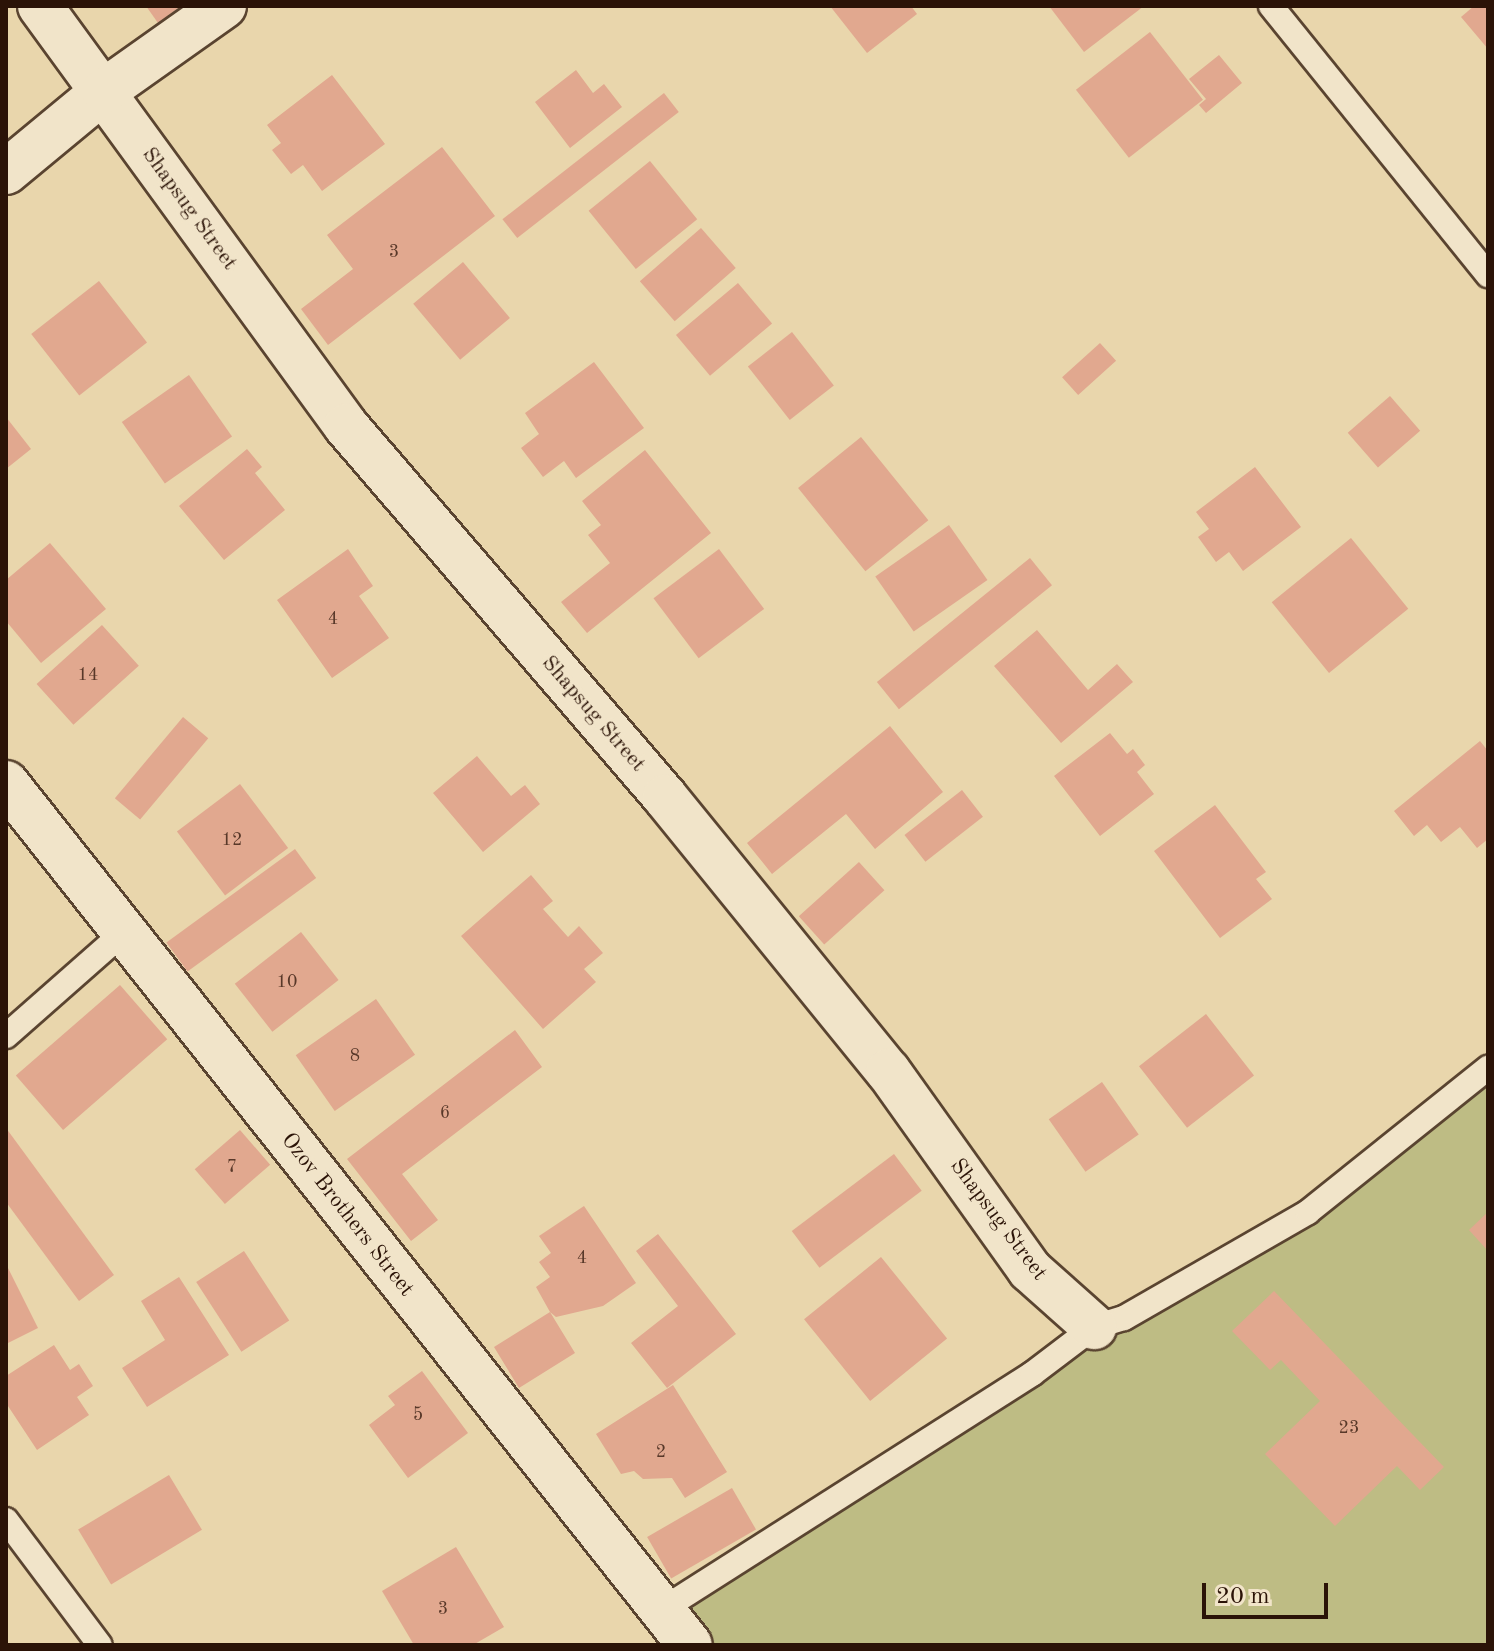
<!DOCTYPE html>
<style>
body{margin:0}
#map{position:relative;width:1494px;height:1651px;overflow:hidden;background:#e9d6ac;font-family:"Old Standard TT",serif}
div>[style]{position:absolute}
.green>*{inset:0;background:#bebc84}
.building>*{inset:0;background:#e1a88f;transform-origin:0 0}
.roads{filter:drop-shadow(2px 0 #5a4430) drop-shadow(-2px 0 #5a4430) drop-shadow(0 2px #5a4430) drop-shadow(0 -2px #5a4430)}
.lane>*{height:24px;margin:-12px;padding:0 12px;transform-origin:12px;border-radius:12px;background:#f1e4c9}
.street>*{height:44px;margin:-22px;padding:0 22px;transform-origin:22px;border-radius:22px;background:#f1e4c9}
span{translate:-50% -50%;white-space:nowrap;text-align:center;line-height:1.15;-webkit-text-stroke:8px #f1e4c9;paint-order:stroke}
.number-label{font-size:18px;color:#583829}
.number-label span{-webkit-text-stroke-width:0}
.street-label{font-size:22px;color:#2b1307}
.frame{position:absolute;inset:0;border:8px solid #2b1307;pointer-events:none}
.scale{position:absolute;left:1202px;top:1583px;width:126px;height:36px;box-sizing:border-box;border:4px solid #2b1307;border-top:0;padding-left:10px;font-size:24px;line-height:28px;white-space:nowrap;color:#2b1307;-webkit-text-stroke:6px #f1e4c9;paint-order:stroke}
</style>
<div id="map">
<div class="green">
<i style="clip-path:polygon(1488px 1068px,1488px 1645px,690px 1645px,660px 1611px,1225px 1261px)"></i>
</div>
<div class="building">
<i style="clip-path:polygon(146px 6px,181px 6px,158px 23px)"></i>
<i style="clip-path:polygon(830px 6px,911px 6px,917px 14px,867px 53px)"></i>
<i style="clip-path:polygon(1049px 6px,1144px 6px,1084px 52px)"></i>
<i style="clip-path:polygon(1474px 6px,1488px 6px,1488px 49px,1461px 17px)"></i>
<i style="left:1150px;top:32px;width:86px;height:94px;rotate:52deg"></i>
<i style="clip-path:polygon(1219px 55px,1242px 83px,1206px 113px,1199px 105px,1206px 99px,1189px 79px)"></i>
<i style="clip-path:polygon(576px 70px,593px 93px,604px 84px,622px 107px,570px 148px,535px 102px)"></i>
<i style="clip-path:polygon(332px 75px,385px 144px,322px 191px,303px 165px,291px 174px,272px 150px,281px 143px,267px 125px)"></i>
<i style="left:664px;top:93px;width:24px;height:205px;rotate:52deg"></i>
<i style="clip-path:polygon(442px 147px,495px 216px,328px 345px,301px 309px,353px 269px,327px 235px)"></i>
<i style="left:650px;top:161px;width:75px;height:79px;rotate:51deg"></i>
<i style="left:701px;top:228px;width:53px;height:81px;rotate:49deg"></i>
<i style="left:463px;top:262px;width:73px;height:65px;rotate:50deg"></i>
<i style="left:99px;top:281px;width:78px;height:86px;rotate:52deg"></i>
<i style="left:738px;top:283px;width:53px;height:81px;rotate:50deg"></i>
<i style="left:792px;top:332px;width:68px;height:56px;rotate:52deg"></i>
<i style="left:1100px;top:343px;width:24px;height:51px;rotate:48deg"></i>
<i style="clip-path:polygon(594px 362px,644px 428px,576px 478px,564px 461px,543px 477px,521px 448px,539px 434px,525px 413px)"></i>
<i style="left:189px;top:375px;width:75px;height:82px;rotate:55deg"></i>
<i style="left:1390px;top:396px;width:46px;height:56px;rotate:49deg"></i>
<i style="clip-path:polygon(6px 417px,31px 449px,6px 469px)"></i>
<i style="left:861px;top:437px;width:107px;height:81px;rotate:51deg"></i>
<i style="clip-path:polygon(247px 449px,262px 467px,255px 473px,285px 510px,224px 560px,179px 506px)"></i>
<i style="clip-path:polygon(645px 450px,711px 533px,587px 633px,561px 602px,610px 563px,588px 535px,601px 525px,582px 501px)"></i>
<i style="clip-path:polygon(1255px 467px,1301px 527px,1243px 571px,1229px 552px,1216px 562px,1198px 537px,1209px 529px,1196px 512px)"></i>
<i style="left:949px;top:525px;width:67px;height:90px;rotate:55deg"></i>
<i style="left:1351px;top:538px;width:91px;height:102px;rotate:51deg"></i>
<i style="clip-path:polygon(50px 543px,106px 609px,41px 663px,6px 621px,6px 580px)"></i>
<i style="clip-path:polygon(348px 549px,373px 586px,359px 596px,389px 638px,332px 678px,277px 600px)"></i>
<i style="left:719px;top:549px;width:75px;height:82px;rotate:53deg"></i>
<i style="left:1030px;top:558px;width:35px;height:197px;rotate:51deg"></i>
<i style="left:102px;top:625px;width:55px;height:88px;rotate:48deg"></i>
<i style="clip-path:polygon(1037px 630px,1088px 690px,1117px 664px,1133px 682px,1061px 743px,994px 666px)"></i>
<i style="left:183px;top:717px;width:33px;height:106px;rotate:40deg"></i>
<i style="clip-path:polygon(890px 726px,943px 792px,875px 849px,846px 814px,772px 874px,747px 843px)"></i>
<i style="clip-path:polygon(1110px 733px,1127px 754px,1133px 749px,1145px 765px,1137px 772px,1154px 794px,1100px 836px,1054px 776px)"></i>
<i style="clip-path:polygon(1480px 741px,1488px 751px,1488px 839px,1477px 848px,1460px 827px,1441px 842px,1427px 825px,1414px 836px,1394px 811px)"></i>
<i style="clip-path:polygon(477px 756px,511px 796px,525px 785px,540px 804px,483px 852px,433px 793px)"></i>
<i style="left:240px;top:784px;width:80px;height:79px;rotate:53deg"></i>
<i style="left:962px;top:790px;width:34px;height:73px;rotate:52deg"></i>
<i style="clip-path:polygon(1215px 805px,1266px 872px,1256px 879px,1272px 899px,1220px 938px,1154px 851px)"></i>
<i style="left:295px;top:849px;width:36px;height:159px;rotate:54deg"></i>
<i style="left:859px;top:862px;width:38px;height:81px;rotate:48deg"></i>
<i style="clip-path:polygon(531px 875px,553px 901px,543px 909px,568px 937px,579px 926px,603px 953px,584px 969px,596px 982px,543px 1029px,461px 936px)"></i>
<i style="left:301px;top:932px;width:61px;height:84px;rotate:52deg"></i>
<i style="left:120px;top:985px;width:72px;height:138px;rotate:49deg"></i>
<i style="left:376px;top:999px;width:68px;height:98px;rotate:55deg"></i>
<i style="left:1206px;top:1014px;width:78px;height:85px;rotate:52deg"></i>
<i style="clip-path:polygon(515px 1030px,542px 1067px,402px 1174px,438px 1220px,411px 1241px,347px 1159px)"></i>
<i style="left:1102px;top:1082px;width:64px;height:65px;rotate:55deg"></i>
<i style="clip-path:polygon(6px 1128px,114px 1275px,79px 1301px,6px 1202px)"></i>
<i style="left:240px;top:1130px;width:46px;height:60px;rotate:49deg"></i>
<i style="left:894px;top:1154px;width:46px;height:128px;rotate:53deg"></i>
<i style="clip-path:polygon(584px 1206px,636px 1283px,603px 1306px,556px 1317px,550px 1312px,575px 1353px,519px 1388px,494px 1347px,550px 1312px,536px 1287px,550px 1277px,539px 1262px,551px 1253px,539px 1236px)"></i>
<i style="clip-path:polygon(1488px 1212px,1488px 1251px,1469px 1230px)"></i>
<i style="clip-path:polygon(658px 1234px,736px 1334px,667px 1388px,631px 1343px,678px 1306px,636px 1251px)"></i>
<i style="left:244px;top:1251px;width:83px;height:57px;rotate:57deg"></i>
<i style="left:881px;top:1257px;width:105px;height:99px;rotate:51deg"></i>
<i style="clip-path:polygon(6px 1264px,38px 1328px,6px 1344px)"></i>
<i style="clip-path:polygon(179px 1277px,229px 1355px,147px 1407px,122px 1368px,165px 1340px,141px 1301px)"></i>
<i style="clip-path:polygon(1274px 1291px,1444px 1467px,1420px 1490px,1397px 1466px,1335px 1526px,1265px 1454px,1320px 1401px,1281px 1360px,1270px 1370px,1232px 1331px)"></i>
<i style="clip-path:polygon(54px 1345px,70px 1370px,79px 1364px,93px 1386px,77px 1397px,89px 1415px,37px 1450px,6px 1403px,6px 1376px)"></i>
<i style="clip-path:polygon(422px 1371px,468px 1433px,408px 1478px,369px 1425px,395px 1405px,388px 1396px)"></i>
<i style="clip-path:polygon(673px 1385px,727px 1472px,685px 1498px,672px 1478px,643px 1479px,634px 1471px,621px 1474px,596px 1434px)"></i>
<i style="left:169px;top:1475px;width:64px;height:106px;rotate:59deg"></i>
<i style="left:732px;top:1488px;width:48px;height:98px;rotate:60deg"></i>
<i style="clip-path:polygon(456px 1547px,504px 1627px,473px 1645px,414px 1645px,382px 1591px)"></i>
</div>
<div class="roads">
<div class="lane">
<i style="left:1271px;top:6px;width:346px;rotate:51.1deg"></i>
<i style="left:6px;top:1036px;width:159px;rotate:-41.4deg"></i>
<i style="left:6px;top:1520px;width:156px;rotate:53.1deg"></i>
<i style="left:660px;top:1611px;width:441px;rotate:-32.5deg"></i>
<i style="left:1032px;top:1374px;width:78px;rotate:-37.2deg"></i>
<i style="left:1094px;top:1327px;width:31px;rotate:-17deg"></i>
<i style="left:1124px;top:1318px;width:212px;rotate:-29.9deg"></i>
<i style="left:1308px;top:1212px;width:231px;rotate:-38.7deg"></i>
</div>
<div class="street">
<i style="left:40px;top:6px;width:520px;rotate:53.92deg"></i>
<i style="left:346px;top:426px;width:489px;rotate:49.3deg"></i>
<i style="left:665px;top:797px;width:353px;rotate:50.9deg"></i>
<i style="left:888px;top:1071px;width:244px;rotate:54.5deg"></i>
<i style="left:1030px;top:1270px;width:86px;rotate:41.7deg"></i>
<i style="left:6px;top:172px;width:127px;rotate:-39.6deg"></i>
<i style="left:104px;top:91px;width:147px;rotate:-35.3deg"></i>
<i style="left:6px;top:783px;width:1100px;rotate:51.57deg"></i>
</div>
</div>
<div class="number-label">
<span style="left:394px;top:252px">3</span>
<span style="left:333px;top:619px">4</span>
<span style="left:88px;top:675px">14</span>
<span style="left:232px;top:840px">12</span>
<span style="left:287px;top:982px">10</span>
<span style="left:355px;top:1056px">8</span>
<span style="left:445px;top:1113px">6</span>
<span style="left:232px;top:1167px">7</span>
<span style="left:582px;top:1258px">4</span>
<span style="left:418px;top:1415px">5</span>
<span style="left:1349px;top:1428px">23</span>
<span style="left:661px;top:1452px">2</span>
<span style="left:443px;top:1609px">3</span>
</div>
<div class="street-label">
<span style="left:189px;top:209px;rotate:54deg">Shapsug Street</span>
<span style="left:593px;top:714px;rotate:49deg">Shapsug Street</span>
<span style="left:347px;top:1215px;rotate:52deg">Ozov Brothers Street</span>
<span style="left:998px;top:1220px;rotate:53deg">Shapsug Street</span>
</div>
<div class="frame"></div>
<div class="scale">20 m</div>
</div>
